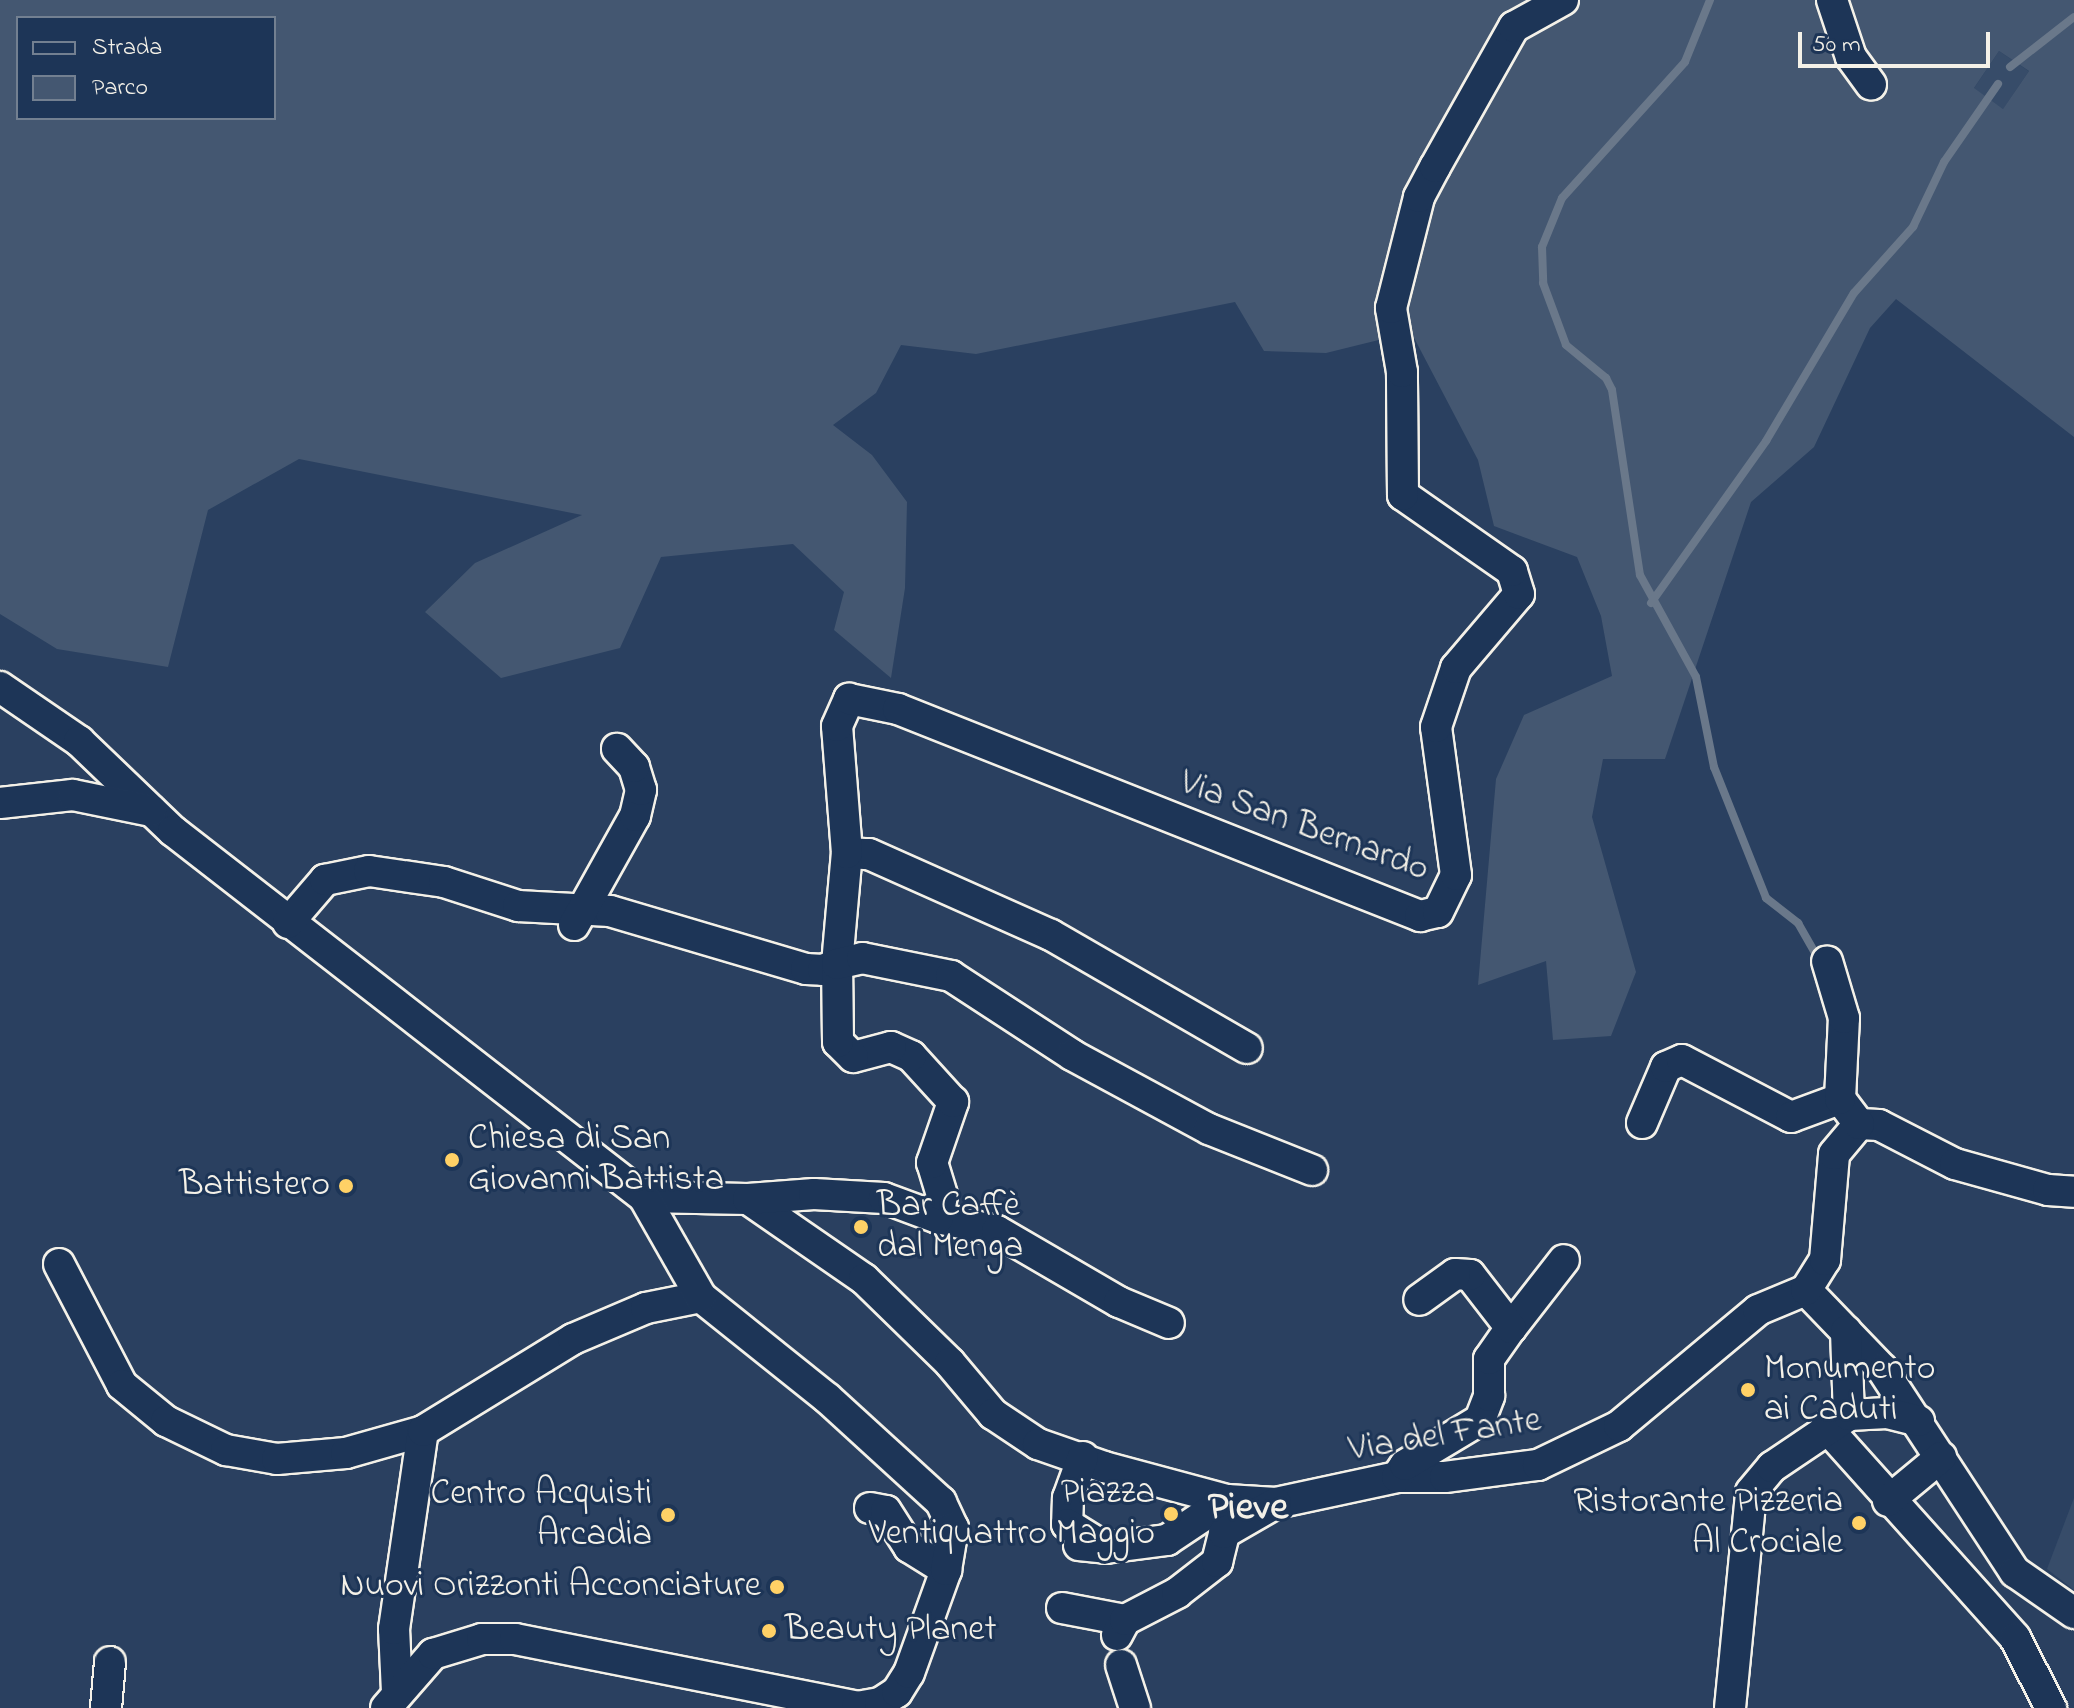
<!DOCTYPE html>
<meta charset="utf-8">
<style>
body{margin:0}
#map{position:relative;width:2074px;height:1708px;overflow:hidden;background:#2a4060;font-family:"Indie Flower",sans-serif}
div>[style]{position:absolute}
.built>*{inset:0;background:#374c69;transform-origin:0 0}
.green>*{inset:0;background:#445771}
.stream>*{height:8px;margin:-4px;padding:0 4px;transform-origin:4px;border-radius:4px;background:#6a788a}
.roads{filter:drop-shadow(2px 0 #f4f1e8) drop-shadow(-2px 0 #f4f1e8) drop-shadow(0 2px #f4f1e8) drop-shadow(0 -2px #f4f1e8)}
.street>*{height:30px;margin:-15px;padding:0 15px;transform-origin:15px;border-radius:15px;background:#1d3557}
.dots>*{width:22px;height:22px;translate:-50% -50%;box-sizing:border-box;border:4px solid #1d3557;border-radius:50%}
span{translate:-50% -50%;white-space:nowrap;text-align:center;line-height:1.15;-webkit-text-stroke:6px #1d3557;paint-order:stroke}
.street-label{font-size:36px;color:#f4f1e8}
.poi-label{font-size:36px;color:#f4f1e8}
.left{translate:0 -50%;text-align:left}
.right{translate:-100% -50%;text-align:right}
.quarter-label{font-size:40px;color:#f4f1e8;font-weight:700}
.legend{position:absolute;left:16px;top:16px;width:260px;height:104px;box-sizing:border-box;background:#1d3557;border:2px solid #738091;margin:0;padding:10px 14px;list-style:none;font-size:24px;color:#f4f1e8}
.legend li{display:flex;align-items:center;gap:16px;height:40px}
.legend b{width:40px;border:2px solid #738091}
.scale{position:absolute;left:1798px;top:32px;width:192px;height:36px;box-sizing:border-box;border:4px solid #f4f1e8;border-top:0;padding-left:10px;font-size:24px;line-height:28px;white-space:nowrap;color:#f4f1e8;-webkit-text-stroke:6px #1d3557;paint-order:stroke}
</style>
<div id="map">
<div class="built">
<i style="left:1999px;top:51px;width:36px;height:46px;rotate:34deg"></i>
<i style="clip-path:polygon(2074px 1498px,2074px 1590px,2047px 1569px)"></i>
</div>
<div class="green">
<i style="clip-path:polygon(evenodd,0 0,2074px 0,2074px 437px,1896px 299px,1870px 328px,1814px 447px,1751px 502px,1665px 759px,1603px 759px,1592px 817px,1636px 972px,1611px 1036px,1553px 1040px,1546px 961px,1478px 985px,1496px 779px,1524px 715px,1612px 676px,1601px 616px,1577px 557px,1494px 526px,1478px 460px,1411px 332px,1326px 353px,1264px 351px,1235px 302px,976px 354px,901px 345px,876px 393px,833px 425px,872px 455px,907px 502px,905px 588px,891px 678px,834px 630px,844px 592px,793px 544px,661px 557px,620px 648px,501px 678px,425px 612px,475px 563px,582px 515px,299px 459px,208px 510px,168px 667px,57px 649px,0 614px,0 0,18px 18px,274px 18px,274px 118px,18px 118px,18px 18px,0 0,1999px 51px,2029px 71px,2003px 109px,1974px 88px,1999px 51px)"></i>
</div>
<div class="stream">
<i style="left:1710px;top:0;width:67px;rotate:112deg"></i>
<i style="left:1685px;top:62px;width:183px;rotate:132.1deg"></i>
<i style="left:1562px;top:198px;width:53px;rotate:112.2deg"></i>
<i style="left:1542px;top:247px;width:36px;rotate:88deg"></i>
<i style="left:1543px;top:283px;width:66px;rotate:69.6deg"></i>
<i style="left:1566px;top:345px;width:52px;rotate:39.5deg"></i>
<i style="left:1606px;top:378px;width:13px;rotate:63deg"></i>
<i style="left:1612px;top:390px;width:187px;rotate:81.4deg"></i>
<i style="left:1640px;top:575px;width:116px;rotate:61.2deg"></i>
<i style="left:1696px;top:677px;width:92px;rotate:78.7deg"></i>
<i style="left:1714px;top:767px;width:141px;rotate:68.3deg"></i>
<i style="left:1766px;top:898px;width:41px;rotate:38deg"></i>
<i style="left:1798px;top:923px;width:40px;rotate:60.3deg"></i>
<i style="left:2010px;top:67px;width:81px;rotate:-38deg"></i>
<i style="left:1651px;top:603px;width:199px;rotate:-54.6deg"></i>
<i style="left:1766px;top:441px;width:172px;rotate:-59.3deg"></i>
<i style="left:1854px;top:293px;width:89px;rotate:-48.2deg"></i>
<i style="left:1913px;top:227px;width:72px;rotate:-64.5deg"></i>
<i style="left:1944px;top:162px;width:95px;rotate:-55.3deg"></i>
</div>
<div class="roads">
<div class="street">
<i style="left:1832px;top:0;width:60px;rotate:71.6deg"></i>
<i style="left:1851px;top:57px;width:34px;rotate:54deg"></i>
<i style="left:0;top:687px;width:96px;rotate:34.4deg"></i>
<i style="left:79px;top:741px;width:130px;rotate:43.8deg"></i>
<i style="left:173px;top:831px;width:596px;rotate:37.85deg"></i>
<i style="left:644px;top:1197px;width:104px;rotate:1.1deg"></i>
<i style="left:748px;top:1199px;width:141px;rotate:34.6deg"></i>
<i style="left:864px;top:1279px;width:120px;rotate:44.3deg"></i>
<i style="left:950px;top:1363px;width:67px;rotate:49.9deg"></i>
<i style="left:993px;top:1414px;width:54px;rotate:33.7deg"></i>
<i style="left:1038px;top:1444px;width:70px;rotate:19.2deg"></i>
<i style="left:1104px;top:1467px;width:127px;rotate:15deg"></i>
<i style="left:1227px;top:1500px;width:49px;rotate:3.5deg"></i>
<i style="left:1276px;top:1503px;width:124px;rotate:-12.1deg"></i>
<i style="left:1397px;top:1477px;width:48px"></i>
<i style="left:1445px;top:1477px;width:94px;rotate:-7.4deg"></i>
<i style="left:1538px;top:1465px;width:90px;rotate:-25.7deg"></i>
<i style="left:1619px;top:1426px;width:181px;rotate:-39.8deg"></i>
<i style="left:1758px;top:1310px;width:52px;rotate:-22.6deg"></i>
<i style="left:0;top:803px;width:73px;rotate:-6.3deg"></i>
<i style="left:73px;top:795px;width:80px;rotate:11.6deg"></i>
<i style="left:847px;top:853px;width:22px;rotate:3deg"></i>
<i style="left:869px;top:854px;width:199px;rotate:24deg"></i>
<i style="left:1051px;top:935px;width:226px;rotate:30deg"></i>
<i style="left:288px;top:923px;width:57px;rotate:-49.3deg"></i>
<i style="left:325px;top:880px;width:45px;rotate:-11.6deg"></i>
<i style="left:369px;top:871px;width:76px;rotate:8.3deg"></i>
<i style="left:444px;top:882px;width:78px;rotate:18deg"></i>
<i style="left:518px;top:906px;width:92px;rotate:3.1deg"></i>
<i style="left:610px;top:911px;width:204px;rotate:16.5deg"></i>
<i style="left:806px;top:969px;width:17px;rotate:3deg"></i>
<i style="left:823px;top:970px;width:15px;rotate:-23deg"></i>
<i style="left:837px;top:964px;width:111px;rotate:-84.9deg"></i>
<i style="left:847px;top:853px;width:127px;rotate:-94.5deg"></i>
<i style="left:837px;top:726px;width:30px;rotate:-66deg"></i>
<i style="left:849px;top:699px;width:50px;rotate:11.5deg"></i>
<i style="left:898px;top:709px;width:562px;rotate:21.63deg"></i>
<i style="left:1420px;top:916px;width:18px;rotate:-13deg"></i>
<i style="left:1438px;top:912px;width:41px;rotate:-64.1deg"></i>
<i style="left:1456px;top:875px;width:149px;rotate:-97.7deg"></i>
<i style="left:1436px;top:727px;width:62px;rotate:-71.3deg"></i>
<i style="left:1456px;top:668px;width:97px;rotate:-49.6deg"></i>
<i style="left:1519px;top:594px;width:24px;rotate:-107deg"></i>
<i style="left:1512px;top:571px;width:133px;rotate:-145.1deg"></i>
<i style="left:1403px;top:495px;width:123px;rotate:-90.5deg"></i>
<i style="left:1402px;top:372px;width:65px;rotate:-99.8deg"></i>
<i style="left:1391px;top:308px;width:114px;rotate:-75.8deg"></i>
<i style="left:1419px;top:197px;width:34px;rotate:-62deg"></i>
<i style="left:1435px;top:167px;width:161px;rotate:-60.6deg"></i>
<i style="left:1514px;top:27px;width:56px;rotate:-28.9deg"></i>
<i style="left:574px;top:925px;width:125px;rotate:-60.8deg"></i>
<i style="left:635px;top:816px;width:27px;rotate:-77deg"></i>
<i style="left:641px;top:790px;width:24px;rotate:-107deg"></i>
<i style="left:634px;top:767px;width:25px;rotate:-133deg"></i>
<i style="left:1642px;top:1123px;width:61px;rotate:-66.8deg"></i>
<i style="left:1666px;top:1067px;width:17px;rotate:-24deg"></i>
<i style="left:1682px;top:1060px;width:123px;rotate:27.6deg"></i>
<i style="left:1791px;top:1117px;width:52px;rotate:-20.2deg"></i>
<i style="left:1859px;top:1124px;width:20px;rotate:3deg"></i>
<i style="left:1879px;top:1125px;width:85px;rotate:27.2deg"></i>
<i style="left:1955px;top:1164px;width:97px;rotate:15.6deg"></i>
<i style="left:2048px;top:1190px;width:26px;rotate:4deg"></i>
<i style="left:748px;top:1199px;width:66px;rotate:-4.3deg"></i>
<i style="left:814px;top:1194px;width:70px;rotate:3.3deg"></i>
<i style="left:884px;top:1198px;width:58px;rotate:20.3deg"></i>
<i style="left:938px;top:1218px;width:60px;rotate:12.4deg"></i>
<i style="left:997px;top:1231px;width:141px;rotate:30.2deg"></i>
<i style="left:1119px;top:1302px;width:54px;rotate:22.8deg"></i>
<i style="left:938px;top:1218px;width:23px;rotate:-80deg"></i>
<i style="left:942px;top:1195px;width:34px;rotate:-107deg"></i>
<i style="left:932px;top:1163px;width:65px;rotate:-71deg"></i>
<i style="left:953px;top:1102px;width:62px;rotate:-132.4deg"></i>
<i style="left:911px;top:1056px;width:22px;rotate:-156deg"></i>
<i style="left:891px;top:1047px;width:39px;rotate:165deg"></i>
<i style="left:853px;top:1057px;width:21px;rotate:-135deg"></i>
<i style="left:838px;top:1042px;width:78px;rotate:-90.7deg"></i>
<i style="left:837px;top:964px;width:26px;rotate:-13deg"></i>
<i style="left:862px;top:958px;width:91px;rotate:11.4deg"></i>
<i style="left:951px;top:976px;width:145px;rotate:33.1deg"></i>
<i style="left:1072px;top:1055px;width:156px;rotate:28.4deg"></i>
<i style="left:1209px;top:1129px;width:111px;rotate:21.7deg"></i>
<i style="left:59px;top:1264px;width:136px;rotate:62.5deg"></i>
<i style="left:122px;top:1385px;width:57px;rotate:39.3deg"></i>
<i style="left:166px;top:1421px;width:67px;rotate:25.8deg"></i>
<i style="left:226px;top:1450px;width:52px;rotate:10deg"></i>
<i style="left:277px;top:1459px;width:69px;rotate:-5deg"></i>
<i style="left:346px;top:1453px;width:80px;rotate:-15.9deg"></i>
<i style="left:1806px;top:1290px;width:110px;rotate:46.1deg"></i>
<i style="left:1882px;top:1369px;width:243px;rotate:56.8deg"></i>
<i style="left:2015px;top:1572px;width:72px;rotate:34.8deg"></i>
<i style="left:1806px;top:1290px;width:36px;rotate:-58deg"></i>
<i style="left:1825px;top:1260px;width:106px;rotate:-85.1deg"></i>
<i style="left:1834px;top:1154px;width:39px;rotate:-50deg"></i>
<i style="left:1859px;top:1124px;width:31px;rotate:-127deg"></i>
<i style="left:1840px;top:1099px;width:81px;rotate:-87.2deg"></i>
<i style="left:1844px;top:1018px;width:59px;rotate:-106.6deg"></i>
<i style="left:1511px;top:1328px;width:86px;rotate:-52.1deg"></i>
<i style="left:1846px;top:1331px;width:84px;rotate:88deg"></i>
<i style="left:1826px;top:1427px;width:283px;rotate:48.1deg"></i>
<i style="left:2015px;top:1638px;width:79px;rotate:62.8deg"></i>
<i style="left:1083px;top:1457px;width:44px;rotate:110.1deg"></i>
<i style="left:1068px;top:1498px;width:26px;rotate:92deg"></i>
<i style="left:1067px;top:1524px;width:44px;rotate:31.9deg"></i>
<i style="left:1397px;top:1477px;width:14px;rotate:-56deg"></i>
<i style="left:1405px;top:1465px;width:87px;rotate:-31deg"></i>
<i style="left:1480px;top:1420px;width:26px;rotate:-69deg"></i>
<i style="left:1489px;top:1396px;width:37px;rotate:-90deg"></i>
<i style="left:1489px;top:1359px;width:38px;rotate:-55deg"></i>
<i style="left:1511px;top:1328px;width:67px;rotate:-127.7deg"></i>
<i style="left:1470px;top:1275px;width:15px;rotate:-176deg"></i>
<i style="left:1455px;top:1274px;width:44px;rotate:144.2deg"></i>
<i style="left:1888px;top:1501px;width:69px;rotate:-39.7deg"></i>
<i style="left:870px;top:1508px;width:16px;rotate:11deg"></i>
<i style="left:886px;top:1511px;width:43px;rotate:57.4deg"></i>
<i style="left:909px;top:1547px;width:44px;rotate:31.9deg"></i>
<i style="left:1079px;top:1545px;width:27px;rotate:6deg"></i>
<i style="left:1106px;top:1548px;width:62px;rotate:-7.5deg"></i>
<i style="left:1167px;top:1540px;width:72px;rotate:-33.7deg"></i>
<i style="left:1062px;top:1608px;width:64px;rotate:10.8deg"></i>
<i style="left:1117px;top:1635px;width:17px;rotate:-62deg"></i>
<i style="left:1125px;top:1620px;width:59px;rotate:-27.4deg"></i>
<i style="left:1177px;top:1593px;width:51px;rotate:-37.8deg"></i>
<i style="left:1217px;top:1562px;width:30px;rotate:-76deg"></i>
<i style="left:1224px;top:1533px;width:60px;rotate:-30deg"></i>
<i style="left:1121px;top:1665px;width:45px;rotate:72deg"></i>
<i style="left:397px;top:1692px;width:63px;rotate:-92.7deg"></i>
<i style="left:394px;top:1629px;width:200px;rotate:-81.7deg"></i>
<i style="left:423px;top:1431px;width:176px;rotate:-31.5deg"></i>
<i style="left:573px;top:1339px;width:79px;rotate:-23deg"></i>
<i style="left:646px;top:1308px;width:56px;rotate:-11.3deg"></i>
<i style="left:106px;top:1708px;width:46px;rotate:-85deg"></i>
<i style="left:386px;top:1708px;width:72px;rotate:-49deg"></i>
<i style="left:433px;top:1654px;width:51px;rotate:-17deg"></i>
<i style="left:482px;top:1639px;width:33px"></i>
<i style="left:515px;top:1639px;width:349px;rotate:11.2deg"></i>
<i style="left:857px;top:1707px;width:23px;rotate:-10deg"></i>
<i style="left:880px;top:1703px;width:20px;rotate:-33deg"></i>
<i style="left:897px;top:1692px;width:22px;rotate:-58deg"></i>
<i style="left:909px;top:1673px;width:109px;rotate:-70.2deg"></i>
<i style="left:946px;top:1570px;width:43px;rotate:-80.5deg"></i>
<i style="left:953px;top:1528px;width:29px;rotate:-115deg"></i>
<i style="left:941px;top:1502px;width:154px;rotate:-137.6deg"></i>
<i style="left:827px;top:1398px;width:161px;rotate:-141.3deg"></i>
<i style="left:701px;top:1297px;width:115px;rotate:-119.7deg"></i>
<i style="left:1730px;top:1708px;width:217px;rotate:-84.4deg"></i>
<i style="left:1751px;top:1492px;width:33px;rotate:-50deg"></i>
<i style="left:1772px;top:1467px;width:93px;rotate:-34deg"></i>
<i style="left:1849px;top:1415px;width:38px;rotate:-3deg"></i>
<i style="left:1887px;top:1413px;width:33px;rotate:14deg"></i>
</div>
</div>
<div class="dots">
<i style="left:452px;top:1160px;background:#ffd166"></i>
<i style="left:346px;top:1186px;background:#ffd166"></i>
<i style="left:861px;top:1227px;background:#ffd166"></i>
<i style="left:1748px;top:1390px;background:#ffd166"></i>
<i style="left:1171px;top:1514px;background:#ffd166"></i>
<i style="left:668px;top:1515px;background:#ffd166"></i>
<i style="left:1859px;top:1523px;background:#ffd166"></i>
<i style="left:777px;top:1587px;background:#ffd166"></i>
<i style="left:769px;top:1631px;background:#ffd166"></i>
</div>
<div class="street-label">
<span style="left:1304px;top:827px;rotate:20deg">Via San Bernardo</span>
<span style="left:1445px;top:1436px;rotate:-9deg">Via del Fante</span>
</div>
<div class="poi-label">
<span class="left" style="left:468px;top:1160px">Chiesa di San<br>Giovanni Battista</span>
<span class="right" style="left:330px;top:1186px">Battistero</span>
<span class="left" style="left:877px;top:1227px">Bar Caffè<br>dal Menga</span>
<span class="left" style="left:1764px;top:1390px">Monumento<br>ai Caduti</span>
<span class="right" style="left:1155px;top:1514px">Piazza<br>Ventiquattro Maggio</span>
<span class="right" style="left:652px;top:1515px">Centro Acquisti<br>Arcadia</span>
<span class="right" style="left:1843px;top:1523px">Ristorante Pizzeria<br>Al Crociale</span>
<span class="right" style="left:761px;top:1587px">Nuovi Orizzonti Acconciature</span>
<span class="left" style="left:785px;top:1631px">Beauty Planet</span>
</div>
<div class="quarter-label">
<span style="left:1248px;top:1509px">Pieve</span>
</div>
<ul class="legend">
<li><b style="height:10px;background:#1d3557"></b>Strada</li>
<li><b style="height:22px;background:#445771"></b>Parco</li>
</ul>
<div class="scale">50 m</div>
</div>
